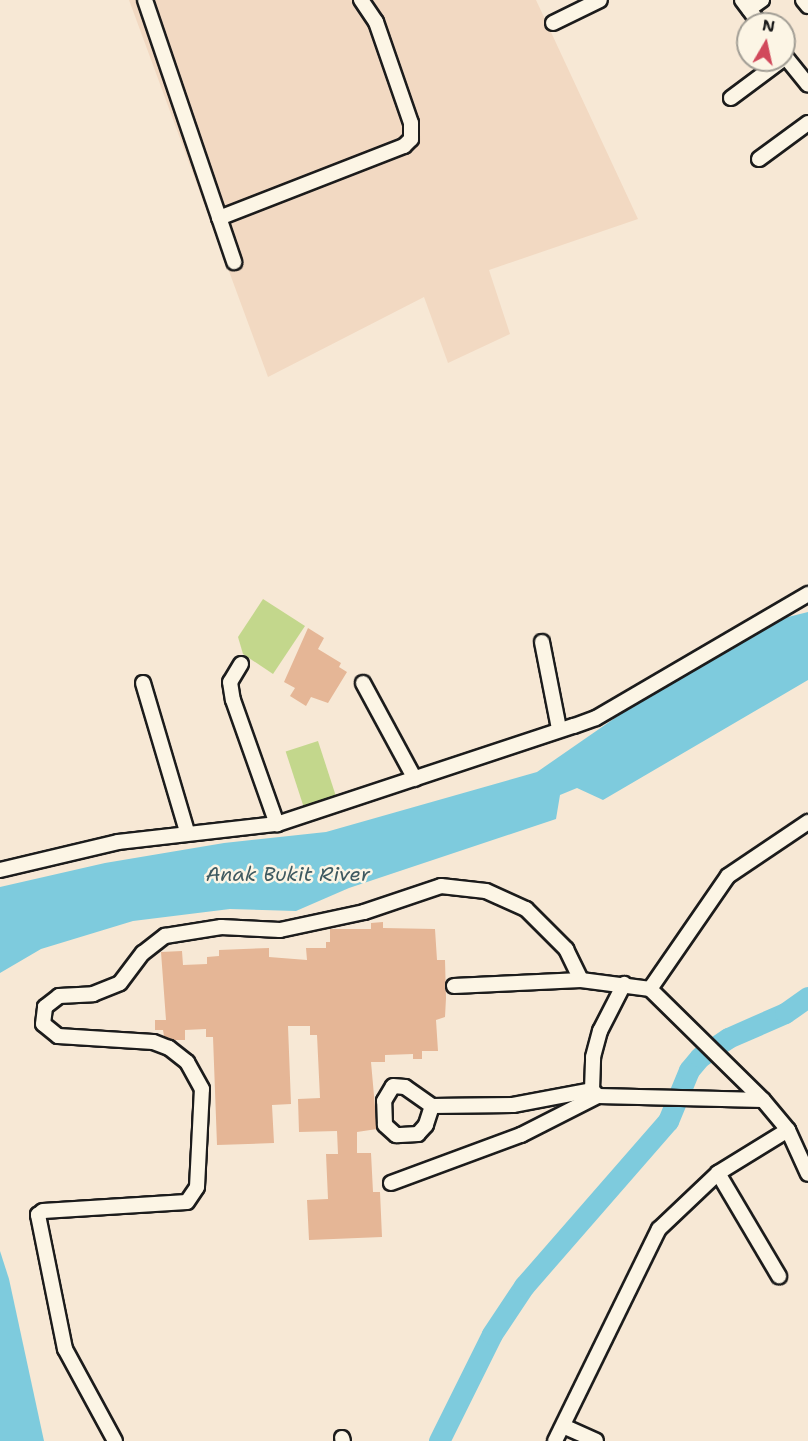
<!DOCTYPE html>
<style>
body{margin:0}
#map{position:relative;width:808px;height:1441px;overflow:hidden;background:#f7e8d5;font-family:"Shantell Sans",sans-serif}
div>[style]{position:absolute}
.built>*{inset:0;background:#f2d9c2}
.green>*{inset:0;background:#c3d78c;transform-origin:0 0}
.water>*{inset:0;background:#7ecbdd}
.river>*{height:21px;margin:-10.5px;padding:0 10.5px;transform-origin:10.5px;border-radius:10.5px;background:#7ecbdd}
.building>*{inset:0;background:#e5b696}
.roads{filter:drop-shadow(2px 0 #1c1c1c) drop-shadow(-2px 0 #1c1c1c) drop-shadow(0 2px #1c1c1c) drop-shadow(0 -2px #1c1c1c)}
.minor>*{height:14px;margin:-7px;padding:0 7px;transform-origin:7px;border-radius:7px;background:#fcf5e5}
span{translate:-50% -50%;white-space:nowrap;text-align:center;line-height:1.15;-webkit-text-stroke:5px #fcf5e5;paint-order:stroke}
.water-label{font-size:20px;color:#3e5960;font-style:italic}
.north{position:absolute;left:736px;top:12px;width:60px;height:60px;box-sizing:border-box;background:#fcf5e5;border:2px solid #a29e95;border-radius:50%;rotate:9deg;font-size:16px;font-weight:700;line-height:24px;text-align:center;color:#1c1c1c}
.north::after{content:'';display:block;margin:auto;width:21px;height:27px;background:#d1495b;clip-path:polygon(50% 0,100% 100%,50% 72%,0 100%)}
</style>
<div id="map">
<div class="built">
<i style="clip-path:polygon(129px 0,536px 0,638px 219px,489px 270px,510px 334px,448px 363px,424px 297px,268px 377px)"></i>
</div>
<div class="green">
<i style="clip-path:polygon(263px 599px,305px 626px,273px 674px,243px 654px,238px 637px)"></i>
<i style="left:318px;top:741px;width:71px;height:34px;rotate:72deg"></i>
</div>
<div class="water">
<i style="clip-path:polygon(808px 612px,808px 680px,603px 800px,577px 788px,560px 795px,556px 819px,349px 888px,296px 911px,230px 909px,133px 921px,41px 949px,0 973px,0 887px,105px 863px,224px 843px,326px 832px,537px 772px,703px 657px,772px 621px)"></i>
<i style="clip-path:polygon(0 1251px,9px 1279px,44px 1441px,0 1441px)"></i>
</div>
<div class="river">
<i style="left:439px;top:1441px;width:119px;rotate:-63.6deg"></i>
<i style="left:492px;top:1334px;width:58px;rotate:-56.3deg"></i>
<i style="left:524px;top:1286px;width:219px;rotate:-48.9deg"></i>
<i style="left:668px;top:1121px;width:55px;rotate:-67.6deg"></i>
<i style="left:689px;top:1070px;width:17px;rotate:-50deg"></i>
<i style="left:700px;top:1057px;width:34px;rotate:-34deg"></i>
<i style="left:728px;top:1038px;width:62px;rotate:-23.7deg"></i>
<i style="left:785px;top:1013px;width:28px;rotate:-35deg"></i>
</div>
<div class="building">
<i style="clip-path:polygon(308px 628px,324px 638px,318px 649px,341px 663px,339px 667px,347px 672px,328px 703px,311px 697px,306px 706px,290px 696px,295px 688px,284px 682px)"></i>
<i style="clip-path:polygon(383px 922px,383px 928px,435px 929px,437px 960px,445px 960px,446px 998px,445px 1017px,436px 1020px,438px 1051px,422px 1051px,422px 1059px,413px 1059px,413px 1054px,385px 1055px,385px 1062px,371px 1062px,377px 1129px,357px 1132px,357px 1153px,371px 1153px,373px 1192px,380px 1192px,382px 1237px,309px 1240px,307px 1200px,328px 1199px,326px 1154px,338px 1154px,337px 1131px,299px 1132px,298px 1099px,320px 1098px,317px 1035px,310px 1035px,310px 1026px,288px 1026px,291px 1104px,272px 1105px,274px 1143px,217px 1145px,213px 1037px,206px 1037px,206px 1029px,185px 1030px,185px 1040px,174px 1040px,164px 1036px,163px 1030px,155px 1030px,155px 1020px,166px 1020px,161px 952px,182px 951px,183px 965px,207px 964px,207px 957px,219px 956px,219px 950px,269px 948px,269px 957px,307px 960px,306px 948px,326px 948px,326px 942px,330px 942px,330px 929px,371px 929px,371px 923px)"></i>
</div>
<div class="roads">
<div class="minor">
<i style="left:145px;top:0;width:277px;rotate:71.2deg"></i>
<i style="left:742px;top:0;width:30px;rotate:53deg"></i>
<i style="left:803px;top:0;width:8px;rotate:50deg"></i>
<i style="left:749px;top:9px;width:16px;rotate:-35deg"></i>
<i style="left:553px;top:23px;width:52px;rotate:-26.1deg"></i>
<i style="left:784px;top:55px;width:38px;rotate:51deg"></i>
<i style="left:731px;top:98px;width:64px;rotate:-36.7deg"></i>
<i style="left:759px;top:159px;width:61px;rotate:-36.3deg"></i>
<i style="left:219px;top:218px;width:199px;rotate:-21.3deg"></i>
<i style="left:404px;top:146px;width:10px;rotate:-45deg"></i>
<i style="left:411px;top:139px;width:16px;rotate:-90deg"></i>
<i style="left:411px;top:123px;width:107px;rotate:-109.1deg"></i>
<i style="left:376px;top:22px;width:27px;rotate:-124deg"></i>
<i style="left:542px;top:642px;width:89px;rotate:78.9deg"></i>
<i style="left:241px;top:664px;width:21px;rotate:121deg"></i>
<i style="left:230px;top:682px;width:18px;rotate:81deg"></i>
<i style="left:233px;top:700px;width:132px;rotate:70.5deg"></i>
<i style="left:143px;top:683px;width:155px;rotate:73.5deg"></i>
<i style="left:363px;top:683px;width:109px;rotate:61.6deg"></i>
<i style="left:0;top:870px;width:121px;rotate:-13.3deg"></i>
<i style="left:118px;top:842px;width:160px;rotate:-6.5deg"></i>
<i style="left:277px;top:824px;width:313px;rotate:-18.3deg"></i>
<i style="left:574px;top:726px;width:23px;rotate:-20deg"></i>
<i style="left:596px;top:718px;width:246px;rotate:-30.3deg"></i>
<i style="left:454px;top:986px;width:127px;rotate:-2.7deg"></i>
<i style="left:581px;top:980px;width:70px;rotate:7.4deg"></i>
<i style="left:650px;top:989px;width:158px;rotate:44.5deg"></i>
<i style="left:650px;top:989px;width:137px;rotate:-55.4deg"></i>
<i style="left:728px;top:876px;width:97px;rotate:-34deg"></i>
<i style="left:393px;top:1086px;width:12px;rotate:5deg"></i>
<i style="left:405px;top:1087px;width:33px;rotate:35deg"></i>
<i style="left:432px;top:1106px;width:20px;rotate:108deg"></i>
<i style="left:426px;top:1125px;width:12px;rotate:132deg"></i>
<i style="left:418px;top:1134px;width:22px;rotate:177deg"></i>
<i style="left:396px;top:1135px;width:15px;rotate:-138deg"></i>
<i style="left:385px;top:1125px;width:24px;rotate:-92deg"></i>
<i style="left:384px;top:1101px;width:17px;rotate:-59deg"></i>
<i style="left:597px;top:1095px;width:7px;rotate:-135deg"></i>
<i style="left:592px;top:1090px;width:33px;rotate:-88deg"></i>
<i style="left:593px;top:1057px;width:27px;rotate:-75deg"></i>
<i style="left:600px;top:1031px;width:53px;rotate:-62.9deg"></i>
<i style="left:432px;top:1106px;width:81px;rotate:-0.7deg"></i>
<i style="left:513px;top:1105px;width:80px;rotate:-10.8deg"></i>
<i style="left:718px;top:1173px;width:120px;rotate:59.4deg"></i>
<i style="left:391px;top:1183px;width:139px;rotate:-20.3deg"></i>
<i style="left:521px;top:1135px;width:86px;rotate:-26.9deg"></i>
<i style="left:598px;top:1096px;width:165px;rotate:1.4deg"></i>
<i style="left:763px;top:1100px;width:39px;rotate:50deg"></i>
<i style="left:788px;top:1130px;width:48px;rotate:65.6deg"></i>
<i style="left:563px;top:1426px;width:36px;rotate:24deg"></i>
<i style="left:342px;top:1438px;width:3px;rotate:72deg"></i>
<i style="left:115px;top:1441px;width:105px;rotate:-118.5deg"></i>
<i style="left:65px;top:1349px;width:137px;rotate:-101.4deg"></i>
<i style="left:38px;top:1215px;width:6px;rotate:-39deg"></i>
<i style="left:43px;top:1211px;width:144px;rotate:-3.6deg"></i>
<i style="left:187px;top:1202px;width:18px;rotate:-56deg"></i>
<i style="left:197px;top:1187px;width:98px;rotate:-87.1deg"></i>
<i style="left:202px;top:1089px;width:31px;rotate:-119deg"></i>
<i style="left:187px;top:1062px;width:23px;rotate:-142deg"></i>
<i style="left:169px;top:1048px;width:17px;rotate:-159deg"></i>
<i style="left:153px;top:1042px;width:95px;rotate:-176.4deg"></i>
<i style="left:58px;top:1036px;width:19px;rotate:-141deg"></i>
<i style="left:43px;top:1024px;width:17px;rotate:-83deg"></i>
<i style="left:45px;top:1007px;width:18px;rotate:-38deg"></i>
<i style="left:59px;top:996px;width:34px;rotate:-3deg"></i>
<i style="left:93px;top:994px;width:29px;rotate:-22deg"></i>
<i style="left:120px;top:983px;width:38px;rotate:-53deg"></i>
<i style="left:143px;top:953px;width:28px;rotate:-38deg"></i>
<i style="left:165px;top:936px;width:57px;rotate:-9.1deg"></i>
<i style="left:221px;top:927px;width:59px;rotate:2.9deg"></i>
<i style="left:280px;top:930px;width:86px;rotate:-12.1deg"></i>
<i style="left:364px;top:912px;width:81px;rotate:-18.7deg"></i>
<i style="left:441px;top:886px;width:45px;rotate:6.3deg"></i>
<i style="left:486px;top:891px;width:44px;rotate:24.2deg"></i>
<i style="left:526px;top:909px;width:57px;rotate:45deg"></i>
<i style="left:566px;top:949px;width:34px;rotate:64deg"></i>
<i style="left:555px;top:1441px;width:236px;rotate:-63.9deg"></i>
<i style="left:659px;top:1229px;width:81px;rotate:-43.5deg"></i>
<i style="left:718px;top:1173px;width:82px;rotate:-31.6deg"></i>
</div>
</div>
<div class="water-label">
<span style="left:288px;top:874px">Anak Bukit River</span>
</div>
<div class="north">N</div>
</div>
